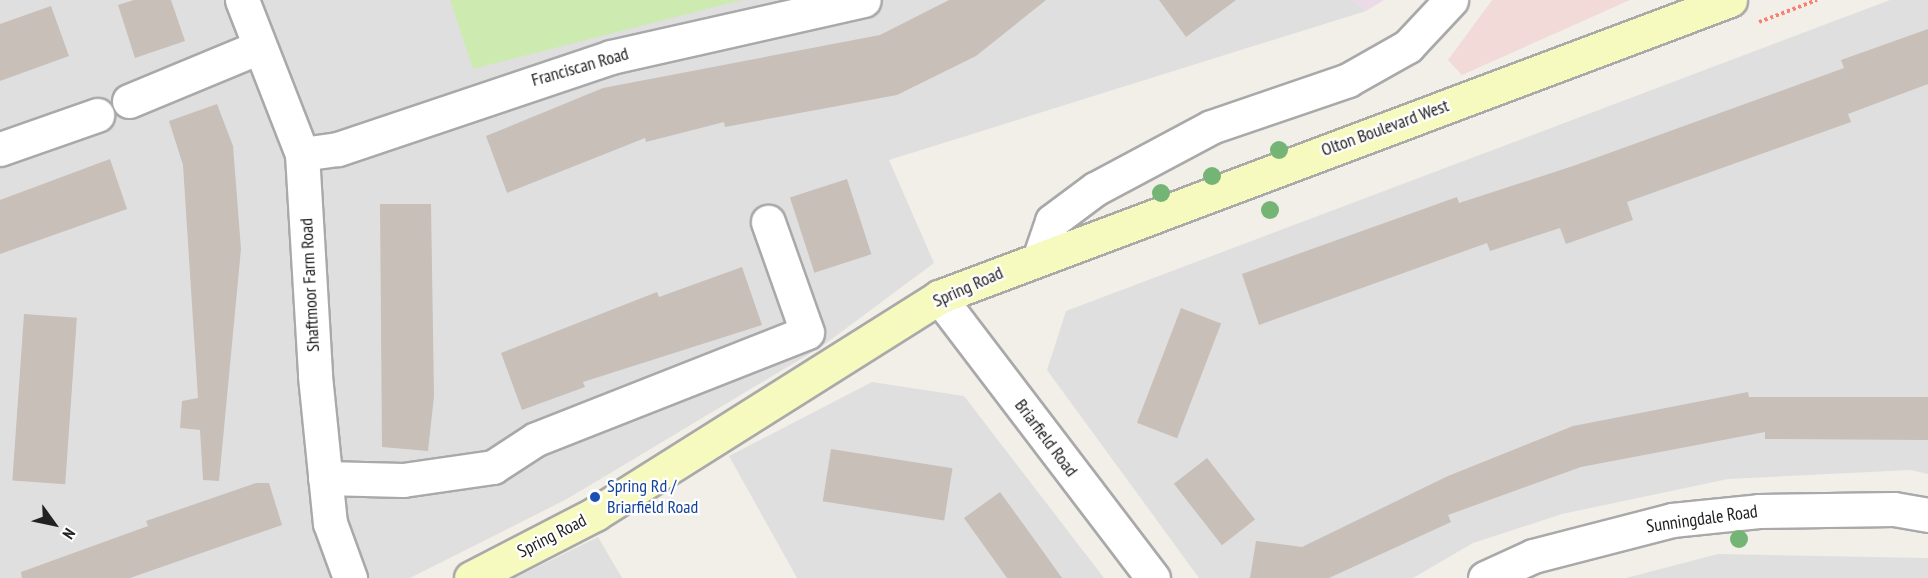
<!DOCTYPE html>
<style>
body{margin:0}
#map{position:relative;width:1928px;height:578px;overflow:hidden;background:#f2efe9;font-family:"PT Sans Narrow",sans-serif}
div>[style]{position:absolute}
.residential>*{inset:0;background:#e0dfdf}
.commercial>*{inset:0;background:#f2dad9}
.industrial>*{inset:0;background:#ebdbe8}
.grass>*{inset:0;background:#cdebb0}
.building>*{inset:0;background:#c7bfb8;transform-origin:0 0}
.path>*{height:4px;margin-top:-2px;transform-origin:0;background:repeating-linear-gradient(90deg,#fa8072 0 3px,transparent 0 6px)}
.roads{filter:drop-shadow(2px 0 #a9a9a9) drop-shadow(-2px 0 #a9a9a9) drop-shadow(0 2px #a9a9a9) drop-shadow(0 -2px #a9a9a9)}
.street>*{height:33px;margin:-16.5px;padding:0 16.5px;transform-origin:16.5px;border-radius:16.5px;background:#fff}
.secondary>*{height:33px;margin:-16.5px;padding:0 16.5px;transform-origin:16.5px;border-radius:16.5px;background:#f7fabf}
.trees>*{width:18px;height:18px;margin:-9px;border-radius:50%;background:#74b475}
.dots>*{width:16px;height:16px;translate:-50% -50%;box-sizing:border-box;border:3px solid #fff;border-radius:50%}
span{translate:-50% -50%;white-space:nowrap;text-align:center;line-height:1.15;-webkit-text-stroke:4.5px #fff;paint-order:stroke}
.street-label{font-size:18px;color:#222}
.transit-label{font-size:18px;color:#164399}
.left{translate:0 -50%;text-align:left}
.north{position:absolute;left:24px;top:494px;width:60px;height:60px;-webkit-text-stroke:4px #fff;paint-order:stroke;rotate:123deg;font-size:16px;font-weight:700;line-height:24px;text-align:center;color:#222}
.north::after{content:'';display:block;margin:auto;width:21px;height:27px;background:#222;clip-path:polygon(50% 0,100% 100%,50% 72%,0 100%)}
</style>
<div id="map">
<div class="residential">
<i style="clip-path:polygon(0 0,1354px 0,1366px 11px,889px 160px,934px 263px,821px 347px,567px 499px,410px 578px,0 578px)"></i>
<i style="clip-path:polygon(1890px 0,1928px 0,1928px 474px,1911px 470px,1728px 479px,1562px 514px,1473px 543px,1413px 578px,1199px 578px,1047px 370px,1066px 311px)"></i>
<i style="clip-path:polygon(872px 382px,964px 396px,1104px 578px,797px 578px,729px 456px)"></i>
<i style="clip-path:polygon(598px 537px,622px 578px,515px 578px)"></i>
<i style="clip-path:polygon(1718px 554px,1928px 558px,1928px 578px,1626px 578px)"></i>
</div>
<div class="commercial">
<i style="clip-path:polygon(1492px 0,1630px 0,1462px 75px,1448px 60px)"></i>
</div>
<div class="industrial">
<i style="clip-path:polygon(1354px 0,1384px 0,1366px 11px)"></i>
</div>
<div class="grass">
<i style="clip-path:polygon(450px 0,742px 0,473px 69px)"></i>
</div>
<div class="building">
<i style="clip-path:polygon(134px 0,171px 0,185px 41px,135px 58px,118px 5px)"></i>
<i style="clip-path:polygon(949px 0,1046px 0,976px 56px,897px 95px,725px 127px,724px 122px,646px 142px,645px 138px,507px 193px,486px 136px,603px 88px,880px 35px)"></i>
<i style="clip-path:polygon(1159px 0,1236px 0,1186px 37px)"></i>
<i style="clip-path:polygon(51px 6px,69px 56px,0 81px,0 24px)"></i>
<i style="clip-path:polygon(1928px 29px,1928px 84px,1848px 114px,1851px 122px,1627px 202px,1633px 220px,1566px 244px,1560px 228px,1490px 251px,1487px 243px,1259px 325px,1242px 274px,1457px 197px,1459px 203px,1576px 165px,1844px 68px,1841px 60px)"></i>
<i style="clip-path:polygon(217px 104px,233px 146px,241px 249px,219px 481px,203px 480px,200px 430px,180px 428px,182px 401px,198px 398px,183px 165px,169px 121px)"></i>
<i style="clip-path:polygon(110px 159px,127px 209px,0 254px,0 200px)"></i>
<i style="left:847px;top:179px;width:79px;height:60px;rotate:72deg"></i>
<i style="clip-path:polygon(380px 204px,431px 204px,434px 396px,428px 451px,382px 447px)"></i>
<i style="clip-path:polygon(742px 267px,762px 325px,583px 382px,585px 387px,522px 410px,501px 353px,657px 292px,659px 297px)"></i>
<i style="left:1181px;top:308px;width:43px;height:123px;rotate:21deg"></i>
<i style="left:24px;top:314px;width:53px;height:167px;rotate:4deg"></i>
<i style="clip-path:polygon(1748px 392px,1749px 397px,1928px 397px,1928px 440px,1765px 439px,1765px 432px,1581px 467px,1448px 515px,1451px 522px,1329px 578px,1250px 578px,1256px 541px,1302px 547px,1448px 476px,1573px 426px)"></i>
<i style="left:831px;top:449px;width:123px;height:53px;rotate:9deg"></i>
<i style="left:1207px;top:458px;width:78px;height:42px;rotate:52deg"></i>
<i style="clip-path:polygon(256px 483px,269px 483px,282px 525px,130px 578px,22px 578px,21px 572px,148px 526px,146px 521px)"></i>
<i style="clip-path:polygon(1000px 492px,1042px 550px,1062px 578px,1007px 578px,964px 518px)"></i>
</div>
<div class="path">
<i style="left:1759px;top:22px;width:62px;rotate:-20.8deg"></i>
</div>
<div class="roads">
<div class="street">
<i style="left:242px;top:0;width:165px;rotate:68.7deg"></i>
<i style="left:302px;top:154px;width:222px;rotate:86.6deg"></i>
<i style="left:315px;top:376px;width:148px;rotate:84.2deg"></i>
<i style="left:330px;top:523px;width:59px;rotate:70deg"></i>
<i style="left:129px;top:101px;width:139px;rotate:-22.5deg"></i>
<i style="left:0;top:149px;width:103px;rotate:-19.3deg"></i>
<i style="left:302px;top:154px;width:36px;rotate:-8deg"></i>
<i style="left:338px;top:149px;width:288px;rotate:-18.6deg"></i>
<i style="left:611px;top:57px;width:259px;rotate:-12.7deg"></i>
<i style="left:1040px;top:256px;width:37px;rotate:-71deg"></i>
<i style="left:1052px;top:221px;width:54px;rotate:-36.7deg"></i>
<i style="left:1095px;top:189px;width:132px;rotate:-28.1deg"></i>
<i style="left:1211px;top:127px;width:145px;rotate:-18.9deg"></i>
<i style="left:1348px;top:80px;width:69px;rotate:-29.5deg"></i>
<i style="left:1408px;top:46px;width:63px;rotate:-46.9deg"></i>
<i style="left:939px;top:297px;width:353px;rotate:52.7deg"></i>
<i style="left:325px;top:478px;width:78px;rotate:1.5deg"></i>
<i style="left:403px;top:480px;width:91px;rotate:-8.2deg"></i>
<i style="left:493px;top:467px;width:51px;rotate:-33.1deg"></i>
<i style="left:536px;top:439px;width:291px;rotate:-21.5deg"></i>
<i style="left:807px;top:332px;width:117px;rotate:-109.5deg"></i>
<i style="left:1485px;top:578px;width:53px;rotate:-24.6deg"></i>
<i style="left:1533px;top:556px;width:144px;rotate:-14.5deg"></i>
<i style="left:1672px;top:520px;width:87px;rotate:-5.9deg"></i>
<i style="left:1759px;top:511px;width:135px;rotate:-0.8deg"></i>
<i style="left:1894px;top:509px;width:35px;rotate:10deg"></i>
</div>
<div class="secondary">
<i style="left:471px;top:578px;width:140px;rotate:-27.3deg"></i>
<i style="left:595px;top:514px;width:407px;rotate:-32.2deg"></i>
<i style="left:939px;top:297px;width:845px;rotate:-20.58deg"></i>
</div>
</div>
<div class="trees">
<i style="left:1279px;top:150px"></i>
<i style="left:1212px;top:176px"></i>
<i style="left:1161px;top:193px"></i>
<i style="left:1270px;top:210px"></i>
<i style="left:1739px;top:539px"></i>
</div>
<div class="dots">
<i style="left:595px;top:497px;background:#1a4fb4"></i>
</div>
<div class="street-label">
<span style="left:580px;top:67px;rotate:-16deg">Franciscan Road</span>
<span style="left:1385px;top:128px;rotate:-20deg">Olton Boulevard West</span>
<span style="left:310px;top:285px;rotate:-93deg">Shaftmoor Farm Road</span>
<span style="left:968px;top:287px;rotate:-24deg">Spring Road</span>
<span style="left:1046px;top:438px;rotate:53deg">Briarfield Road</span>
<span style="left:1702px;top:519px;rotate:-8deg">Sunningdale Road</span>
<span style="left:552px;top:536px;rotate:-27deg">Spring Road</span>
</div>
<div class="transit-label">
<span class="left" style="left:607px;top:497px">Spring Rd /<br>Briarfield Road</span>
</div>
<div class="north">N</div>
</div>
